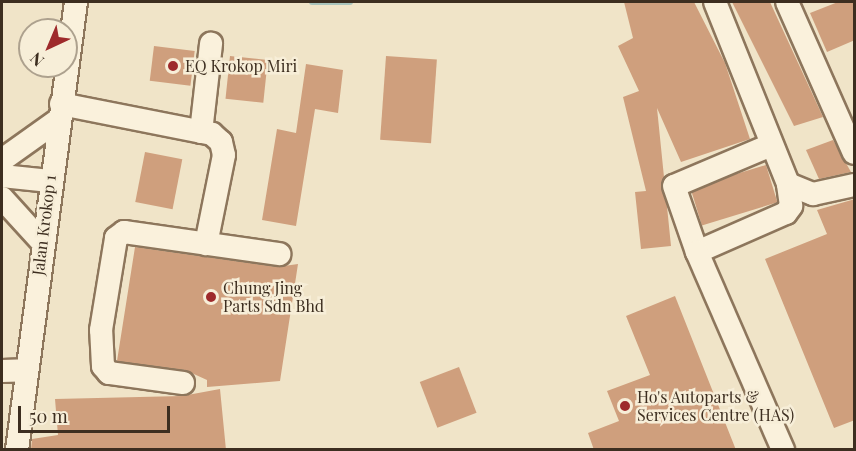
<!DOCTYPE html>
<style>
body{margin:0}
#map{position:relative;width:856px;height:451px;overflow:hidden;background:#f0e4c8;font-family:"Playfair Display",serif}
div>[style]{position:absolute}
.stream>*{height:6px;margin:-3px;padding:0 3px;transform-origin:3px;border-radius:3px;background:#a9c4bc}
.building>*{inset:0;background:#cf9f7d;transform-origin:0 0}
.roads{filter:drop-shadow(2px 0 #8d765c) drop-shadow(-2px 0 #8d765c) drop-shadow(0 2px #8d765c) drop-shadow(0 -2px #8d765c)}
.minor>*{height:22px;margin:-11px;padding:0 11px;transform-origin:11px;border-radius:11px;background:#faf1dc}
.dots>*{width:16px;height:16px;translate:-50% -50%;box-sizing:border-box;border:3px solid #f7eed8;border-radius:50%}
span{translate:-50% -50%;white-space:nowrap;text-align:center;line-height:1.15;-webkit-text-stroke:5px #f7eed8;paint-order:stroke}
.poi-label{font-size:16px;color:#3d2e20}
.left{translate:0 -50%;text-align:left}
.street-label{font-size:16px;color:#3d2e20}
.frame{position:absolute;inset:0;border:3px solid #3d2e20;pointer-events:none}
.north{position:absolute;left:18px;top:18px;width:60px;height:60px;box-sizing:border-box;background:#f7eed8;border:2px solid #ada18e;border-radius:50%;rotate:224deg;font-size:16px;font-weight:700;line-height:24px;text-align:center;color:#3d2e20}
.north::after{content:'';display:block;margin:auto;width:21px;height:27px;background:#9e2a2b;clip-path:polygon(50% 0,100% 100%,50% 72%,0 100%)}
.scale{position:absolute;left:18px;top:406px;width:152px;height:27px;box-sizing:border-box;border:3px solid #3d2e20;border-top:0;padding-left:8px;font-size:18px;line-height:21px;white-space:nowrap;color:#3d2e20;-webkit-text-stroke:4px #f7eed8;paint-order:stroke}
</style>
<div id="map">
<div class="stream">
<i style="left:312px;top:2px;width:38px"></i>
</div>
<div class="building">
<i style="clip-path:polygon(624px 2px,694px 2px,725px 63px,750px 139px,681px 162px,657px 108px,671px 246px,641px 249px,635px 192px,646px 191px,623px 97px,639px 91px,618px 46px,633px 38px)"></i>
<i style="clip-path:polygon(732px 2px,770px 2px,823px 117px,794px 126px)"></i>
<i style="clip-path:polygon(838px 2px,855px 2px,855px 40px,827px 52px,810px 13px)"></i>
<i style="left:154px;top:46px;width:41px;height:35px;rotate:7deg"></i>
<i style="left:230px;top:56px;width:38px;height:43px;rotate:6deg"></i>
<i style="left:386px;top:56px;width:51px;height:84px;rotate:4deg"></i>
<i style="clip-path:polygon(306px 64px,343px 70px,338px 113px,315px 109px,296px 226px,262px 220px,277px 129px,296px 133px)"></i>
<i style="clip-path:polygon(833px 140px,851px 172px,819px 179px,806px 150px)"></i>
<i style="left:145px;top:152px;width:38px;height:51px;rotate:11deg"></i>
<i style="left:766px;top:165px;width:39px;height:79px;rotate:73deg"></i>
<i style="clip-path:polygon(855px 199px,855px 420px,834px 428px,765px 259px,827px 234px,817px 210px)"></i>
<i style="clip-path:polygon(135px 247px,277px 267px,298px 264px,280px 381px,207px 387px,207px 380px,185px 370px,117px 361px)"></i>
<i style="clip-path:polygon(675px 296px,736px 450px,594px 450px,588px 433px,619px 421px,607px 391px,650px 375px,626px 316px)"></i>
<i style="left:459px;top:367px;width:49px;height:42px;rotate:69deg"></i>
<i style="clip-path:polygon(220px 389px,226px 450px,31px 450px,32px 439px,58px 435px,55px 399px,182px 396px)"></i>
</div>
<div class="roads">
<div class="minor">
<i style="left:715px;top:2px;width:196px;rotate:68.1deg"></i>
<i style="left:788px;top:184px;width:27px;rotate:22deg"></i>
<i style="left:813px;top:194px;width:42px;rotate:-12.4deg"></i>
<i style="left:787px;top:2px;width:165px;rotate:66.1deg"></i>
<i style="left:61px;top:104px;width:154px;rotate:11.2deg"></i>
<i style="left:212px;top:134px;width:12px;rotate:42deg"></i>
<i style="left:221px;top:142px;width:13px;rotate:77deg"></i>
<i style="left:224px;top:155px;width:91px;rotate:101.4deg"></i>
<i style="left:201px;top:132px;width:89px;rotate:-83.5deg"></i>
<i style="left:771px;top:145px;width:105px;rotate:157.1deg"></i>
<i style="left:674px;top:186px;width:70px;rotate:70.8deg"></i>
<i style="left:697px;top:252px;width:97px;rotate:-23.7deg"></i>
<i style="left:786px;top:213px;width:9px;rotate:-54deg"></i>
<i style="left:791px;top:206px;width:22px;rotate:-98deg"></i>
<i style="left:2px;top:160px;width:69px;rotate:-35.5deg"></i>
<i style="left:2px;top:176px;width:48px;rotate:5.9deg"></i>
<i style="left:2px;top:198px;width:59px;rotate:47.7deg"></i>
<i style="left:697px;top:252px;width:216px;rotate:66.5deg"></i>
<i style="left:2px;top:371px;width:24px;rotate:-2deg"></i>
<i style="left:183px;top:383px;width:75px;rotate:-172.3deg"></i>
<i style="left:109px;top:373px;width:9px;rotate:-131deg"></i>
<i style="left:103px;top:366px;width:36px;rotate:-93deg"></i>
<i style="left:101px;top:330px;width:93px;rotate:-80.7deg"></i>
<i style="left:116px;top:238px;width:10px;rotate:-37deg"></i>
<i style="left:124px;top:232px;width:157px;rotate:8.1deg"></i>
<i style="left:17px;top:450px;width:452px;rotate:-82.5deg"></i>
</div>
</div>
<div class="dots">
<i style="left:173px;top:66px;background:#9e2a2b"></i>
<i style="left:211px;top:297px;background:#9e2a2b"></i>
<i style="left:625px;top:406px;background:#9e2a2b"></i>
</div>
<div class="poi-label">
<span class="left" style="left:185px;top:66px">EQ Krokop Miri</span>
<span class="left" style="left:223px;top:297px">Chung Jing<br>Parts Sdn Bhd</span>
<span class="left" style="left:637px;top:406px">Ho's Autoparts &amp;<br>Services Centre (HAS)</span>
</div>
<div class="street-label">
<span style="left:44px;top:225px;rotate:-83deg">Jalan Krokop 1</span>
</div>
<div class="frame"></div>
<div class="north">N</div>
<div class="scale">50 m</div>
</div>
